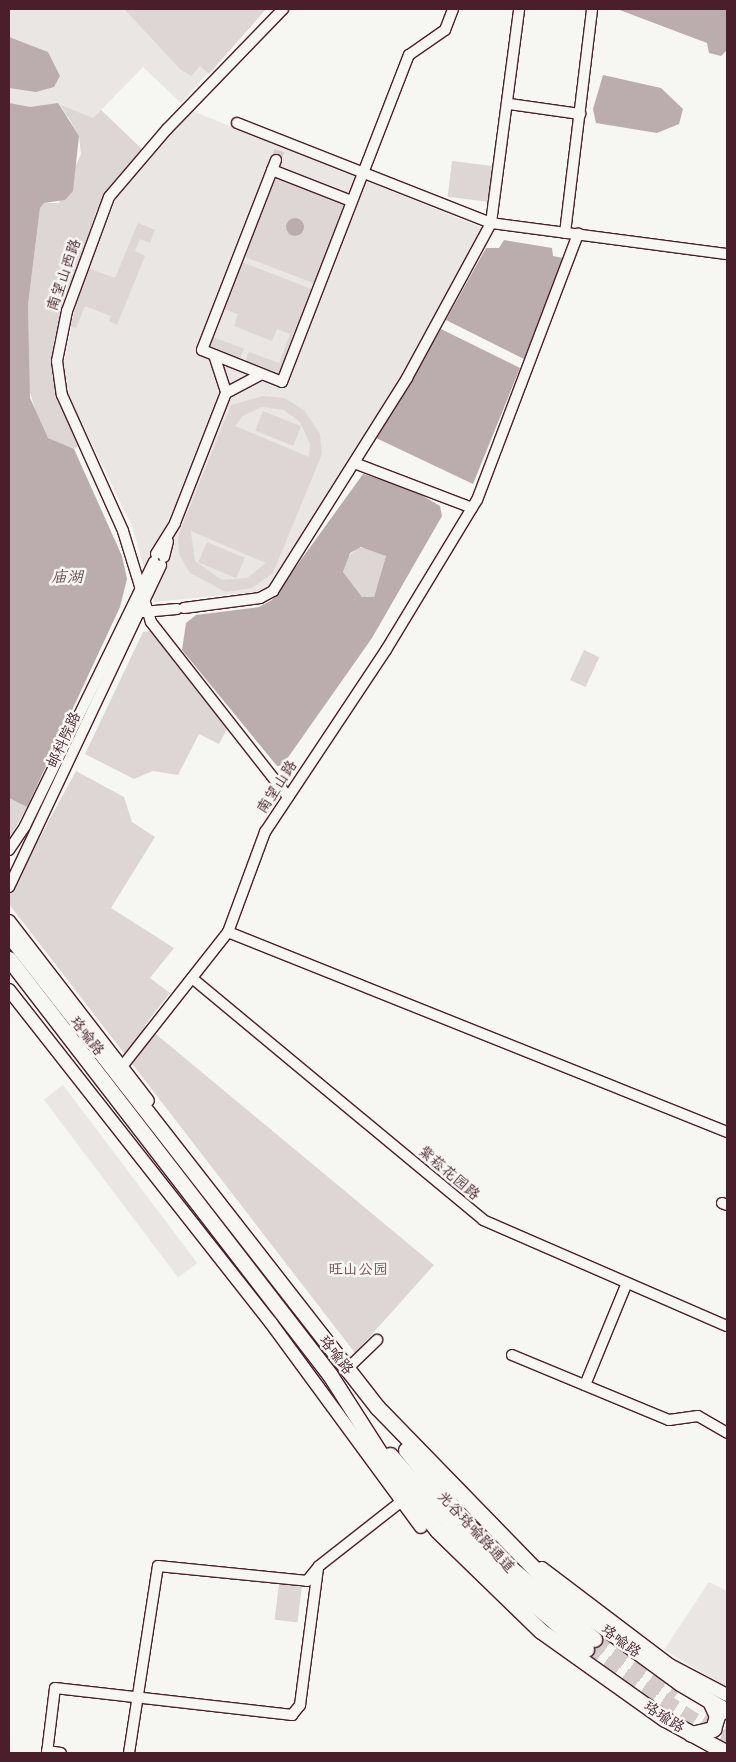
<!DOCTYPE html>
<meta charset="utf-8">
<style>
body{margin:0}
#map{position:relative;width:736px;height:1762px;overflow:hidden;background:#f6f6f2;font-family:Pangolin,"LXGW WenKai TC",sans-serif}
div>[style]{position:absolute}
.built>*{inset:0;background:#e9e6e3;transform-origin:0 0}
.green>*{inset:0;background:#ddd6d5;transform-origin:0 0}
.water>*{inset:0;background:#bbadae}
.round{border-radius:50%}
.minor-tunnel>*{height:10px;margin-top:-5px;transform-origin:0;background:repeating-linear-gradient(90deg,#d4cbca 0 10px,transparent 0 15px)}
.highway-tunnel>*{height:15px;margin-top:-7.5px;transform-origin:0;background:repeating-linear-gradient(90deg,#d4cbca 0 15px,transparent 0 23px)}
.roads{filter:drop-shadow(1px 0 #4a1f2b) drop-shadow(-1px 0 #4a1f2b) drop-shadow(0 1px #4a1f2b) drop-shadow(0 -1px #4a1f2b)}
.minor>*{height:10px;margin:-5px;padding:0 5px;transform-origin:5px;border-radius:5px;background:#f6f6f2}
.major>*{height:12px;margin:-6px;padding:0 6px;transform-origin:6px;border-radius:6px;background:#f6f6f2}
.highway>*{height:15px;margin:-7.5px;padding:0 7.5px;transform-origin:7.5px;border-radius:7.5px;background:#f6f6f2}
span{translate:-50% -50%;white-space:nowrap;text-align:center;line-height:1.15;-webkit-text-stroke:5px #f6f6f2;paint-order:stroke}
.street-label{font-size:15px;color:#4a1f2b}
.park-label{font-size:15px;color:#6f4d56}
.water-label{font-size:16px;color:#6c4a52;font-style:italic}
.frame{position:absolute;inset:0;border:10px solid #4a1f2b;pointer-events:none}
</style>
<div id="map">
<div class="built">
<i style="clip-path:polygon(9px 9px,266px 9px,181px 103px,143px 67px,93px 118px,9px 114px)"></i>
<i style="clip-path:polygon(190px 110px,483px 228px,402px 377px,271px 585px,256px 592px,154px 602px,132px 526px,67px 393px,64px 363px,77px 297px,120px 189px)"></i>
<i style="left:63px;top:1085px;width:223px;height:24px;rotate:53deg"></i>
<i style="clip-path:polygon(709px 1582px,727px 1591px,727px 1687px,664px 1650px)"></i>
</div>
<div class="green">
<i style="clip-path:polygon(124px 9px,266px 9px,209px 74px,200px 66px,191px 76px,180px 69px)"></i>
<i style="clip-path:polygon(61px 105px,93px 118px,101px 110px,142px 149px,109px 187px,96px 212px,54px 340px,52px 375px,80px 445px,74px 449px,53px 443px,41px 430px,29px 389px,28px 305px,40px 208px,44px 203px,59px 203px,81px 154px,79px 136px)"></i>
<i style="left:452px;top:161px;width:41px;height:36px;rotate:7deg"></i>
<i style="left:274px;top:177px;width:78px;height:85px;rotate:21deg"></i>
<i style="clip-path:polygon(138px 223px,155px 230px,150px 243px,140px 239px,135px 251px,145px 256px,117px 325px,109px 321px,111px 316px,85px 306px,76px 328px,70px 326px,88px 268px,115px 278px)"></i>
<i style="clip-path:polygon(242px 262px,314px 290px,280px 378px,244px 364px,249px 352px,279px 363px,290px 334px,277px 329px,272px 341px,234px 326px,238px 314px,224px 309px)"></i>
<i style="left:213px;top:337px;width:33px;height:14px;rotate:21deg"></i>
<i style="clip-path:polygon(evenodd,263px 396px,284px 398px,304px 410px,320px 434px,322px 454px,273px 573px,252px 588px,226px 592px,190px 573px,179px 554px,178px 536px,231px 405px,263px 396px,262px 407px,284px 410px,300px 422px,310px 444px,309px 457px,235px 426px,243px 416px,262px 407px,263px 396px,191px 532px,191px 531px,266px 563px,247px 578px,222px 580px,195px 561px,191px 532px)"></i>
<i style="left:263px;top:411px;width:41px;height:21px;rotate:22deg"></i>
<i style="left:207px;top:542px;width:41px;height:22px;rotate:23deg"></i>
<i style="clip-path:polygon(358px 548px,373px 548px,386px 556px,374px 597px,362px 597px,343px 573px,347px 557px)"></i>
<i style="clip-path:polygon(150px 631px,227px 729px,219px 744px,199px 734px,178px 775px,153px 771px,134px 779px,85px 754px,143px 632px)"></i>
<i style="left:584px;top:650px;width:17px;height:33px;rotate:25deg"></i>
<i style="clip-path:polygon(76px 771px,124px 797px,132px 822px,155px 837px,111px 908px,174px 948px,150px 978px,170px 993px,145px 1025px,434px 1265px,355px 1353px,9px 904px,9px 894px)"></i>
<i style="clip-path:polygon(9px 798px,27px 807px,9px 840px)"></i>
<i style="left:279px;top:1584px;width:23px;height:36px;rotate:7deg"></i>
</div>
<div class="water">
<i style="clip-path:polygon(617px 9px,727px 9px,727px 50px,721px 56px,709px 53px,707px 43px)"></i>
<i style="clip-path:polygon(9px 37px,48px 52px,60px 76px,54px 87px,36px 92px,9px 88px)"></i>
<i style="clip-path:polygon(603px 75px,661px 88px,683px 109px,679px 124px,657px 133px,596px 123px,593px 109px)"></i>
<i style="clip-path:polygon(9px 103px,30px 107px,58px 103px,79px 136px,73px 191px,65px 200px,44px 203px,40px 208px,28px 305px,30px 398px,48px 438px,74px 449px,122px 556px,127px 579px,120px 607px,27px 807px,9px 798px)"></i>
<i class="round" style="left:286px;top:218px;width:18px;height:18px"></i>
<i style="clip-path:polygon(504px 240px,552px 248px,553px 256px,563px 258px,524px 359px,446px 320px,486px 248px,499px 248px)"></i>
<i style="clip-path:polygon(441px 329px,520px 368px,473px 484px,376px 438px)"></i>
<i style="clip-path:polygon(evenodd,363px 474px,411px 489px,440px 506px,442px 516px,372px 638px,282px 766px,277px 766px,182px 650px,186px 623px,196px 615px,259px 607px,272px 600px,363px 474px,361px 547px,386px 556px,374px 597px,362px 597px,343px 572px,350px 553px,361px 547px)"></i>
</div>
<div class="minor-tunnel">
<i style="left:276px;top:160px;width:15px;rotate:-70deg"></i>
</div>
<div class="highway-tunnel">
<i style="left:594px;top:1639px;width:99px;rotate:36.4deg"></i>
<i style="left:586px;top:1649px;width:168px;rotate:33.1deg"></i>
<i style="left:705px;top:1716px;width:26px;rotate:31deg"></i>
</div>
<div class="roads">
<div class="minor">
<i style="left:283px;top:9px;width:167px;rotate:134deg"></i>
<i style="left:167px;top:129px;width:89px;rotate:130.5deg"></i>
<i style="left:109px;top:197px;width:121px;rotate:110.2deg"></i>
<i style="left:67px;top:311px;width:51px;rotate:101.3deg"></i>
<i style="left:57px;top:361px;width:34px;rotate:82deg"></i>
<i style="left:62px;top:395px;width:149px;rotate:65.8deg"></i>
<i style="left:123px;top:531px;width:95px;rotate:72.9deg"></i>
<i style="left:151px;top:622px;width:222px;rotate:51.9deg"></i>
<i style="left:509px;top:104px;width:72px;rotate:8deg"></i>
<i style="left:237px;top:123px;width:273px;rotate:21.5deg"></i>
<i style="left:491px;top:223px;width:238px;rotate:7.5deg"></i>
<i style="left:276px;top:160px;width:204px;rotate:111.3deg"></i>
<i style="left:202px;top:350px;width:86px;rotate:21.8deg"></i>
<i style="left:282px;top:382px;width:351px;rotate:-68.8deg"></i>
<i style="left:409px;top:55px;width:44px;rotate:-34.8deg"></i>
<i style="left:445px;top:30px;width:22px;rotate:-69deg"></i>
<i style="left:272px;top:170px;width:85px;rotate:21.4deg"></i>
<i style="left:565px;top:233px;width:226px;rotate:-83.1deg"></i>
<i style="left:214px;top:355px;width:40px;rotate:72deg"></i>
<i style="left:357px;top:464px;width:123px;rotate:20.9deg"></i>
<i style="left:156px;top:554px;width:36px;rotate:-58deg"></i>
<i style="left:175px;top:523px;width:140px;rotate:-68.6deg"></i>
<i style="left:226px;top:393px;width:40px;rotate:-28deg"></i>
<i style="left:164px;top:557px;width:16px;rotate:-76deg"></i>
<i style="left:184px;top:608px;width:77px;rotate:-7.5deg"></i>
<i style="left:260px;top:598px;width:15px;rotate:-28deg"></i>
<i style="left:273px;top:591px;width:252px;rotate:-57.8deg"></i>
<i style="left:407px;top:378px;width:176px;rotate:-61.5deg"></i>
<i style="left:491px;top:223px;width:216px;rotate:-82.5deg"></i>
<i style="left:143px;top:612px;width:34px;rotate:-5deg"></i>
<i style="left:9px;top:850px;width:29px;rotate:-56deg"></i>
<i style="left:25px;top:826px;width:294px;rotate:-64deg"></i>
<i style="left:9px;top:887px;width:356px;rotate:-64.7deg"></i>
<i style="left:228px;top:932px;width:538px;rotate:21.84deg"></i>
<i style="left:192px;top:978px;width:378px;rotate:39.7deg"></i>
<i style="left:483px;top:1220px;width:266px;rotate:23.5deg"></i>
<i style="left:117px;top:1073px;width:179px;rotate:-51.8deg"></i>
<i style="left:228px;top:932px;width:107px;rotate:-69.7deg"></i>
<i style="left:265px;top:832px;width:219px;rotate:-56.4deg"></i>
<i style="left:386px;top:650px;width:175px;rotate:-58.8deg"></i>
<i style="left:477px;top:500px;width:285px;rotate:-69.2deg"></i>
<i style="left:722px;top:1203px;width:5px;rotate:22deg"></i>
<i style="left:512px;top:1355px;width:170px;rotate:22.5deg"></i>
<i style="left:669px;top:1420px;width:29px;rotate:-8deg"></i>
<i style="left:698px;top:1416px;width:34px;rotate:30deg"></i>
<i style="left:347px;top:1369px;width:42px;rotate:-44deg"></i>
<i style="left:585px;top:1385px;width:108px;rotate:-67.7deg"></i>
<i style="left:47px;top:1751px;width:14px;rotate:8deg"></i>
<i style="left:47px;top:1753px;width:65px;rotate:-83deg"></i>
<i style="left:55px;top:1688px;width:239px;rotate:6.5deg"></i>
<i style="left:292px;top:1715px;width:13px;rotate:-51deg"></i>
<i style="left:300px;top:1705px;width:137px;rotate:-82.5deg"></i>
<i style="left:129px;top:1753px;width:189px;rotate:-81.2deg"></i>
<i style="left:158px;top:1566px;width:150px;rotate:5.7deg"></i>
<i style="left:307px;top:1581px;width:19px;rotate:-51deg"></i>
<i style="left:319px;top:1566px;width:112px;rotate:-38.1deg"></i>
</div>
<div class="major">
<i style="left:9px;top:921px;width:227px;rotate:52.3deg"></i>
<i style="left:9px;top:990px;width:424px;rotate:51.8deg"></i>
<i style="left:271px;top:1323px;width:253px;rotate:53.7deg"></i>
<i style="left:542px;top:1568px;width:161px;rotate:37.2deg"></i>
<i style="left:670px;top:1665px;width:64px;rotate:27.8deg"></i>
</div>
<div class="highway">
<i style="left:9px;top:935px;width:599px;rotate:52.06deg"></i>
<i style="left:377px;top:1407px;width:264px;rotate:45.8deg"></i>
<i style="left:561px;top:1596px;width:147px;rotate:36.2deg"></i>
<i style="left:680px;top:1683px;width:55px;rotate:30.8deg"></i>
<i style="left:9px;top:959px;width:525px;rotate:52.34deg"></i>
<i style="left:330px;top:1375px;width:132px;rotate:57.4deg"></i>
<i style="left:401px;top:1486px;width:57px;rotate:50.7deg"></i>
<i style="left:437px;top:1530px;width:145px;rotate:44.2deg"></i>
<i style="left:541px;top:1631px;width:152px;rotate:35.4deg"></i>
<i style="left:665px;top:1719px;width:71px;rotate:28.7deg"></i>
<i style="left:406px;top:1450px;width:126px;rotate:50.5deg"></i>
<i style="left:486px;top:1547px;width:142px;rotate:40.4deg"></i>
<i style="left:390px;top:1455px;width:144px;rotate:48.4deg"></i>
<i style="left:486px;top:1563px;width:132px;rotate:40.7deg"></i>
<i style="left:691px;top:1734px;width:23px;rotate:-13deg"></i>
<i style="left:713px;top:1729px;width:14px;rotate:-73deg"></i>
<i style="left:717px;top:1716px;width:14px;rotate:-115deg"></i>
</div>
</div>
<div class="street-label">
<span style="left:64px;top:275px;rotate:-71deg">南望山西路</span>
<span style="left:64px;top:740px;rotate:-65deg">邮科院路</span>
<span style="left:277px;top:787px;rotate:-57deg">南望山路</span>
<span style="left:87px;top:1036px;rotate:52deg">珞喻路</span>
<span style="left:449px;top:1173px;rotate:40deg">紫菘花园路</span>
<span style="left:336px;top:1355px;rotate:52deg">珞喻路</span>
<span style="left:476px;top:1532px;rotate:47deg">光谷珞喻路通道</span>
<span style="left:621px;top:1641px;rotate:36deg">珞喻路</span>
<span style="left:664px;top:1717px;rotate:33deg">珞瑜路</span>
</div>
<div class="park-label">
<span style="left:358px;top:1270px">旺山公园</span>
</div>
<div class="water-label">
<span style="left:67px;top:577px">庙湖</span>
</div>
<div class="frame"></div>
</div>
